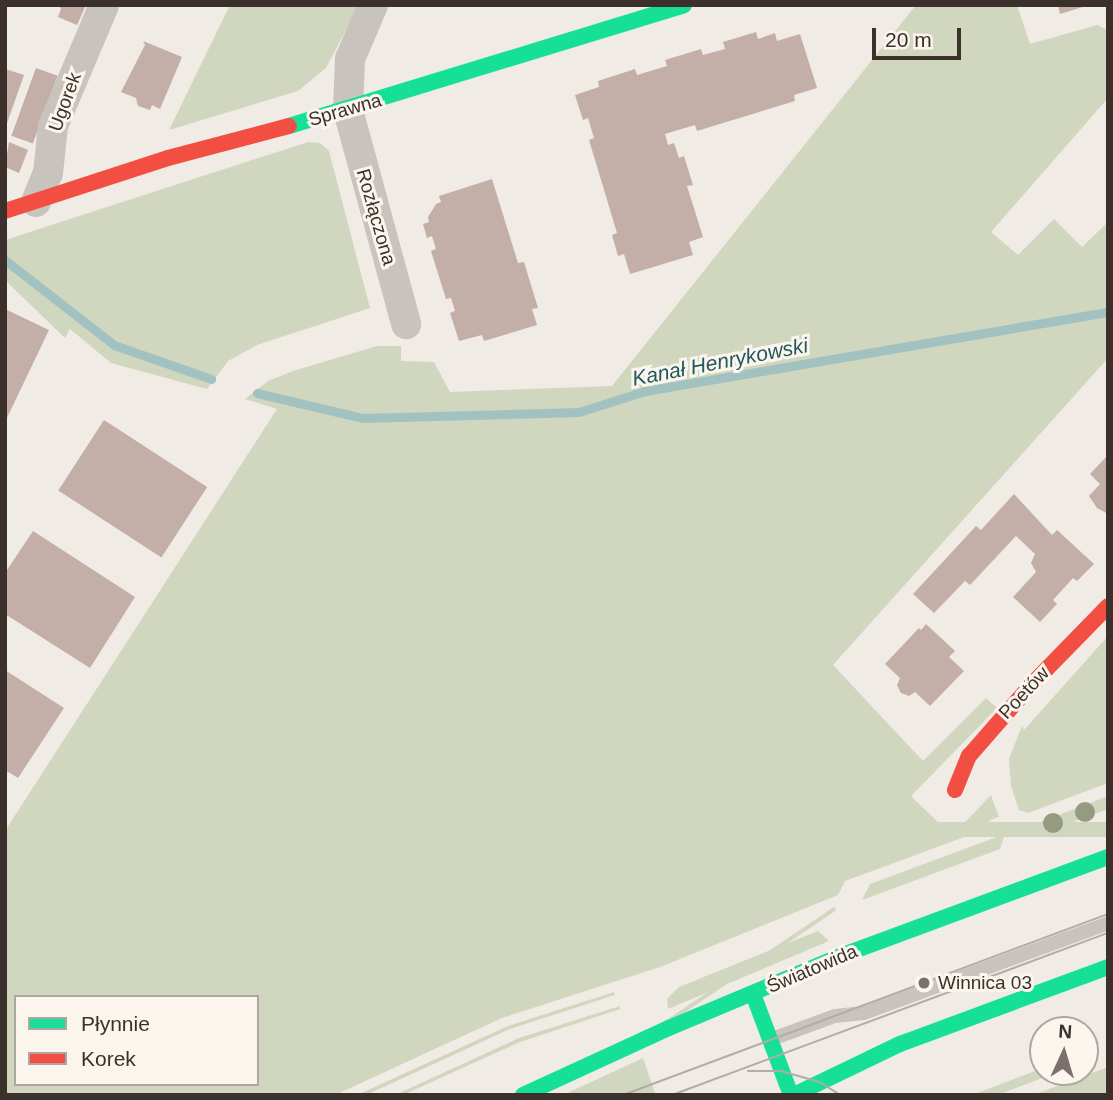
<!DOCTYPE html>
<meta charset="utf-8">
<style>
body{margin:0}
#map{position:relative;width:1113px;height:1100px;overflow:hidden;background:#f0ebe5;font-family:Helvetica,sans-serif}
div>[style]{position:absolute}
.green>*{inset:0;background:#d1d6bf;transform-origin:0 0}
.stream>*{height:9px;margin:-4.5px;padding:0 4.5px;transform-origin:4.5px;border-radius:4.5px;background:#a1c2c1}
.building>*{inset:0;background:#c3afa7;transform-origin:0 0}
.lane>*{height:14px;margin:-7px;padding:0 7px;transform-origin:7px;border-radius:7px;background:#c9c3be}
.street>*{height:30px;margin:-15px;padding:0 15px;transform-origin:15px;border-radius:15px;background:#c9c3be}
.fast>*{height:16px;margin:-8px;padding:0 8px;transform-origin:8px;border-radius:8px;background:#16e098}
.jam>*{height:16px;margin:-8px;padding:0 8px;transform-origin:8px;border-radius:8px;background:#f24e42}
.tram>*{height:2px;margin:-1px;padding:0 1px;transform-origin:1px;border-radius:1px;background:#b1aca8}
.trees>*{width:20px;height:20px;margin:-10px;border-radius:50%;background:#959b80}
.dots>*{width:19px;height:19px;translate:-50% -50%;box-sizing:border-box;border:4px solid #fbf5ee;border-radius:50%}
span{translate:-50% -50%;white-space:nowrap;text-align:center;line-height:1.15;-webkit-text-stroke:6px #fbf5ee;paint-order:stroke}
.street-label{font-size:19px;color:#3b302b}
.poi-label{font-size:19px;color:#3b302b}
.left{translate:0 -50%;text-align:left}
.water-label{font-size:21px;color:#1f5a5e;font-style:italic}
.frame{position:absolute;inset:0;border:7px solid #3b302b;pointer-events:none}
.legend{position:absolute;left:14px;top:995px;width:245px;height:91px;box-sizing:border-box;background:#fbf5ee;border:2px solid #aea6a0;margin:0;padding:9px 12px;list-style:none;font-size:21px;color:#3b302b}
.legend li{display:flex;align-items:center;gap:14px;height:35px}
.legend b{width:35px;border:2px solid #aea6a0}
.north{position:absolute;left:1029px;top:1016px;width:70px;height:70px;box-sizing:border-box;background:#fbf5ee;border:2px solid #aea6a0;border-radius:50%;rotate:4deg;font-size:19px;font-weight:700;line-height:28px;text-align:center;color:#3b302b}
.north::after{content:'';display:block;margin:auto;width:24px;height:32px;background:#7a716c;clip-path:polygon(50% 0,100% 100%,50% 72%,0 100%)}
.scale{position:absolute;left:872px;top:28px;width:89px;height:32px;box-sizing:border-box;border:4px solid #3b302b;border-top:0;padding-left:9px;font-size:21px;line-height:24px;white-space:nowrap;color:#3b302b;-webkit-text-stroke:5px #fbf5ee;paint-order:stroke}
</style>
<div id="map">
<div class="green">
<i style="clip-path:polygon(230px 5px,359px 5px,326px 68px,298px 91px,169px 130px)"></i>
<i style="clip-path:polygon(evenodd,916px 5px,1017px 5px,1030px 44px,1097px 25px,1108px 30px,1108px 98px,991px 232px,1018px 255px,1054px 219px,1082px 247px,1108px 222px,1108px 358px,833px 665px,923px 761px,986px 698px,997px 708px,911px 796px,952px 836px,991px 795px,999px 817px,990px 820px,986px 829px,845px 881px,838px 895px,660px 967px,502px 1018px,335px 1095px,5px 1095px,5px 831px,277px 409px,245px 399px,268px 381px,293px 371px,377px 346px,401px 346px,401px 361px,434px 362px,450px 392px,612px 386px,916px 5px,16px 997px,257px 997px,257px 1084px,16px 1084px,16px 997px)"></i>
<i style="clip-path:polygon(308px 142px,320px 143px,329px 151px,370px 308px,257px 345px,228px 361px,207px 389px,111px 363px,70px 329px,65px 338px,5px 280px,5px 240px)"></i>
<i style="clip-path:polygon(1108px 636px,1108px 783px,1028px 813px,1019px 810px,1011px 786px,1009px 759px,1022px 726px,1024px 730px)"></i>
<i style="clip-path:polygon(1108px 796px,1108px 809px,1032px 837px,1017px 831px)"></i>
<i style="left:1108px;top:822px;width:15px;height:259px;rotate:90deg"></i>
<i style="clip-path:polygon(1005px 834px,1000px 849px,862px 900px,870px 884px)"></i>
<i style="left:834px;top:907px;width:4px;height:209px;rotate:56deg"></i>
<i style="clip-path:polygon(818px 931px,829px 941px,668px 1009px,667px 999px,679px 987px)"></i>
<i style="clip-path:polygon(614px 992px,615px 995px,510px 1029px,366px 1095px,357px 1095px,508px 1026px)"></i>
<i style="clip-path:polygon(620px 1006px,620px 1009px,520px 1042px,403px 1095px,395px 1095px,519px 1038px)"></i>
<i style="clip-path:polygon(643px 1058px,655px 1093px,563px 1095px)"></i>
<i style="clip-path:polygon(1108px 1067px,1108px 1095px,1033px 1095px)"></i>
<i style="clip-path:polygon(1043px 1068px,1043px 1072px,1058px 1072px,998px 1095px,972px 1095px)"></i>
</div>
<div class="stream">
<i style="left:5px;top:260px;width:138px;rotate:37.9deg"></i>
<i style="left:114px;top:345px;width:103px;rotate:19.3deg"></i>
<i style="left:257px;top:393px;width:109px;rotate:13.3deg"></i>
<i style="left:363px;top:418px;width:216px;rotate:-1.6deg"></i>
<i style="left:579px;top:412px;width:69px;rotate:-17.7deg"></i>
<i style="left:645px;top:391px;width:469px;rotate:-9.7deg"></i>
</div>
<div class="building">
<i style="clip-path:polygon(58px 5px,86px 5px,77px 25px,58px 17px,61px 9px)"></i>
<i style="clip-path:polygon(1058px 5px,1086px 5px,1086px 6px,1060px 14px)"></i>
<i style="clip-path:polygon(756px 32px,758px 39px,775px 33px,777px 41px,800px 34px,817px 88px,794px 95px,795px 101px,697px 131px,695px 125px,665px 134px,668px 145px,674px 143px,679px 158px,684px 156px,693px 185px,687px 186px,703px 237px,689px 242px,693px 255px,630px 274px,624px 254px,618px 256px,612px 235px,617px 233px,589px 140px,594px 138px,588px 118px,583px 120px,575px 95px,599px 87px,598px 81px,635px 69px,637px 75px,667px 66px,665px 60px,701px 49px,703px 55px,725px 49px,723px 42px)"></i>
<i style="clip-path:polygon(143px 41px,182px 57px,160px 109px,152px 105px,150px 110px,138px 106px,136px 98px,121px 92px,145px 45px)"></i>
<i style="left:36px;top:68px;width:23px;height:72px;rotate:20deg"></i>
<i style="clip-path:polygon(5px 69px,24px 75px,6px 126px,5px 126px)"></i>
<i style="clip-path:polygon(9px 142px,28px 150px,19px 173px,5px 167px)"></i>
<i style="clip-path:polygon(492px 179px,518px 263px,524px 262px,538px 308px,532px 309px,537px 325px,484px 341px,482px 335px,459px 341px,450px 313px,455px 311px,451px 298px,446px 299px,431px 251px,436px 249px,432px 236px,427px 238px,423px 224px,429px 222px,428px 217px,436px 204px,441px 202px,439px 196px)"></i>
<i style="clip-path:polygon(5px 309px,49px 330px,5px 422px)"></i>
<i style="left:104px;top:420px;width:123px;height:84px;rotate:33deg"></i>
<i style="clip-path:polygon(1108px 455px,1108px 514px,1097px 508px,1089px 496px,1100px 484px,1090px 474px)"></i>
<i style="clip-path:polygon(1014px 494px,1052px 535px,1057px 530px,1094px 564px,1077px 581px,1073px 578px,1053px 600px,1057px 604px,1040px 622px,1013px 597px,1036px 572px,1031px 563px,1035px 554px,1016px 536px,970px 585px,965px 581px,934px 613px,913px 594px,976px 526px,981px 530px)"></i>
<i style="clip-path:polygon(33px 531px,135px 597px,90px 668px,5px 614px,5px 573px)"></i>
<i style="clip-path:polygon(926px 624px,955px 651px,949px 657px,964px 671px,930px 706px,915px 692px,909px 696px,901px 693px,897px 685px,900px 678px,885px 664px,919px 628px,921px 630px)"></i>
<i style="clip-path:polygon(5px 670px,64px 708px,18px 778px,5px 770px)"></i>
</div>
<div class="lane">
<i style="left:772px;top:1039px;width:67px;rotate:-20.1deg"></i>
<i style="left:835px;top:1016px;width:29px;rotate:-6deg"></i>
<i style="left:864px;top:1013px;width:260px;rotate:-20.2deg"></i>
</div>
<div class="street">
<i style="left:373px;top:5px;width:59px;rotate:113.1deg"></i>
<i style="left:350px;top:59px;width:51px;rotate:92.2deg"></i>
<i style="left:348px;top:110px;width:222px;rotate:74.8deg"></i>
<i style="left:36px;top:202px;width:31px;rotate:-68deg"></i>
<i style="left:48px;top:173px;width:47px;rotate:-83.9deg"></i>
<i style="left:53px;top:126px;width:131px;rotate:-67.1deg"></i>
</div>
<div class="fast">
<i style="left:289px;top:126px;width:413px;rotate:-17deg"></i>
<i style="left:753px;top:994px;width:108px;rotate:69.4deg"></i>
<i style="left:523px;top:1095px;width:161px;rotate:-24.7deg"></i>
<i style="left:669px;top:1028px;width:189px;rotate:-22.8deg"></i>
<i style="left:843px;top:955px;width:283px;rotate:-20.3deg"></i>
<i style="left:794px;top:1095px;width:118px;rotate:-25.7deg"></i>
<i style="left:900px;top:1044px;width:222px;rotate:-20.3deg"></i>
</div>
<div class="jam">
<i style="left:5px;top:211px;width:171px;rotate:-18deg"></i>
<i style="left:168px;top:158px;width:125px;rotate:-14.8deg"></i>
<i style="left:955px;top:790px;width:37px;rotate:-68deg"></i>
<i style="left:969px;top:756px;width:94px;rotate:-48.9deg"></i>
<i style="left:1031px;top:685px;width:110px;rotate:-45.7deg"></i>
</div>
<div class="tram">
<i style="left:748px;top:1071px;width:33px"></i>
<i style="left:781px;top:1071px;width:41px;rotate:15.8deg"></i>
<i style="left:820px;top:1082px;width:24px;rotate:33deg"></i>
<i style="left:623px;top:1095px;width:518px;rotate:-20.47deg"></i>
<i style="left:672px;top:1095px;width:465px;rotate:-20.4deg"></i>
</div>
<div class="trees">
<i style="left:1085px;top:812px"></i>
<i style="left:1053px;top:823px"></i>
</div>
<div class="dots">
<i style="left:924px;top:983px;background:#7a716c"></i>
</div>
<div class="street-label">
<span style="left:65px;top:102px;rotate:-70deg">Ugorek</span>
<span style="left:345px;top:110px;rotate:-16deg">Sprawna</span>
<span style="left:376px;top:217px;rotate:74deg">Rozłączona</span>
<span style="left:1024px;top:693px;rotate:-47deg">Poetów</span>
<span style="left:812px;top:969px;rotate:-23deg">Światowida</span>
</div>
<div class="poi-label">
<span class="left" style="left:938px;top:983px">Winnica 03</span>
</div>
<div class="water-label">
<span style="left:720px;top:362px;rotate:-11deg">Kanał Henrykowski</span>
</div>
<div class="frame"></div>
<ul class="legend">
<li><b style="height:9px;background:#16e098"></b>Płynnie</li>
<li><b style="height:9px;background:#f24e42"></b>Korek</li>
</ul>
<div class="north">N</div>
<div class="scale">20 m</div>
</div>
